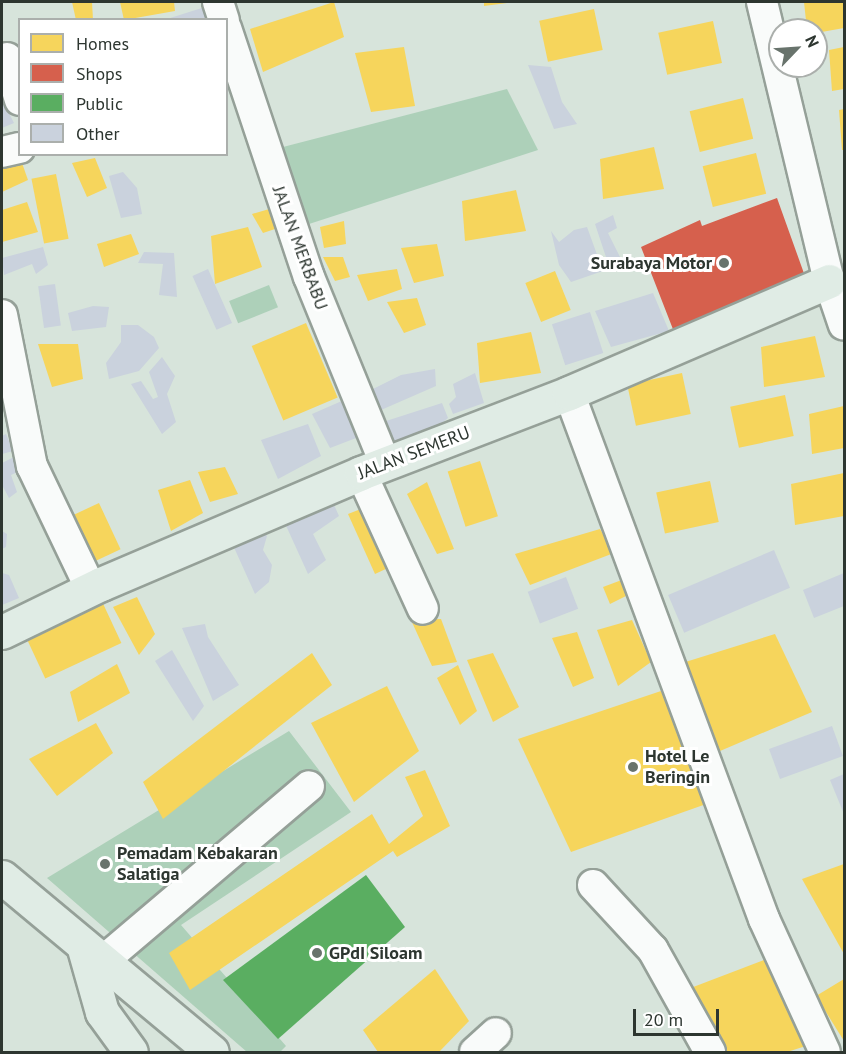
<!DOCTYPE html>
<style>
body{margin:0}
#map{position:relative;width:846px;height:1054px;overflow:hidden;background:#d7e4db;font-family:"PT Sans",sans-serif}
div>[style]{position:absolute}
.green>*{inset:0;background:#add0b9;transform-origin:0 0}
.homes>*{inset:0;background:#f6d55c;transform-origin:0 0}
.shops>*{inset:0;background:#d6604d}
.public>*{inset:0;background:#5aae61}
.building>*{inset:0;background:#cad2dd;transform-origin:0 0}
.roads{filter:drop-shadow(2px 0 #95a098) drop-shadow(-2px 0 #95a098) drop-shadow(0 2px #95a098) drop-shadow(0 -2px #95a098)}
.minor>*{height:30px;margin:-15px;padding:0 15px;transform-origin:15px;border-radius:15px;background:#f9fbfa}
.major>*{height:33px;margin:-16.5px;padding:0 16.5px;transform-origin:16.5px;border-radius:16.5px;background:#e0ece5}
.dots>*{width:16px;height:16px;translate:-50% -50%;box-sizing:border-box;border:3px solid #fff;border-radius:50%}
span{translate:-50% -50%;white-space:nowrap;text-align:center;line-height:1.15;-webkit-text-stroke:6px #fff;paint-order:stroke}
.street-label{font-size:18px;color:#2d3630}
.poi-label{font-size:18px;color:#2d3630;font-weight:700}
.right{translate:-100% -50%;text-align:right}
.left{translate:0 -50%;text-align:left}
.frame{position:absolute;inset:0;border:3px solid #2d3630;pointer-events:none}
.legend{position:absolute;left:18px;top:18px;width:210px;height:138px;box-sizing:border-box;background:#fff;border:2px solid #abafac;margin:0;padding:8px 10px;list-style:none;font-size:18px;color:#2d3630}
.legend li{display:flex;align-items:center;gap:12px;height:30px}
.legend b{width:30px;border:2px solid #abafac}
.north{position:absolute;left:768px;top:18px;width:60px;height:60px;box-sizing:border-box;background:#fff;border:2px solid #abafac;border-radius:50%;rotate:65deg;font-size:16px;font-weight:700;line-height:24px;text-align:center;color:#2d3630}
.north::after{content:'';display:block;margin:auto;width:21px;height:27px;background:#68736c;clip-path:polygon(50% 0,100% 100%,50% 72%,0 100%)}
.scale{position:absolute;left:633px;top:1009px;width:86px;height:27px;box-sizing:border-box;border:3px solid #2d3630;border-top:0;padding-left:8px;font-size:18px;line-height:21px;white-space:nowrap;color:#2d3630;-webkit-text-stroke:4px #fff;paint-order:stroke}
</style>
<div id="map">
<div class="green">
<i style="clip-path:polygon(507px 89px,538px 150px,309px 224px,283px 147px)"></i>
<i style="left:269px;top:285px;width:24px;height:43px;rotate:68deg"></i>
<i style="clip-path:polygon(289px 731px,351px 812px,181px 925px,286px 1046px,280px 1052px,247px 1052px,47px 878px)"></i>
</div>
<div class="homes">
<i style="clip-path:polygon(72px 2px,92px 2px,93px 20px,76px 20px)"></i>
<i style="clip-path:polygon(120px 2px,174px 2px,175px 11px,124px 20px)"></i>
<i style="clip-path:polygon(334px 2px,344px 37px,263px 72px,250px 29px)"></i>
<i style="clip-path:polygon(484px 2px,507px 2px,507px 3px,484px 6px)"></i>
<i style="clip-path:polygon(804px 2px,844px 2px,844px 28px,816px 33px,807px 30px)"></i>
<i style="left:594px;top:9px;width:42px;height:56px;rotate:78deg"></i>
<i style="left:713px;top:21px;width:43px;height:56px;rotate:78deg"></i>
<i style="clip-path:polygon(404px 47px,415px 106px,371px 112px,355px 53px)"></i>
<i style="clip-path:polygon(844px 47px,844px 89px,832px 91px,829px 50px)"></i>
<i style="left:743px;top:98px;width:42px;height:55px;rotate:76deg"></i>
<i style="clip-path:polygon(844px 109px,844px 150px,842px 150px,839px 110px)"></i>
<i style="clip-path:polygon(654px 147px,664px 189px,603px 199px,600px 159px)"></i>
<i style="left:756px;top:153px;width:42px;height:55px;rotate:76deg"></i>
<i style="clip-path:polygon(95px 158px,107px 188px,87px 197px,72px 163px)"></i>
<i style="clip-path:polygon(22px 163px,28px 180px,2px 192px,2px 169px)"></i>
<i style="left:56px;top:174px;width:66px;height:25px;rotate:79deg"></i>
<i style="clip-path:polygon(516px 190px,526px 231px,465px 241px,462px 201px)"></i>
<i style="clip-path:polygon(27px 202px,38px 232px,2px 242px,2px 210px)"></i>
<i style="clip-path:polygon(276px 207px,281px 227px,263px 233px,252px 214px)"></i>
<i style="clip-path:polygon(344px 221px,346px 244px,324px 248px,320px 227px)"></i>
<i style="clip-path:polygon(248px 227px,262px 267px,215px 284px,211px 236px)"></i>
<i style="clip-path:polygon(131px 234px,139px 254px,104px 267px,97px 244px)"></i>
<i style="clip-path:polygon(437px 244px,444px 276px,414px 283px,401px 248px)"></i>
<i style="clip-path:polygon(323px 257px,343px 257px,350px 277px,335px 281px)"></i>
<i style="clip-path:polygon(397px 269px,402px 289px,368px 301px,357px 275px)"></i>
<i style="left:555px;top:271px;width:42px;height:32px;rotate:68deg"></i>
<i style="clip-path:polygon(417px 298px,426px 325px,404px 333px,387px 302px)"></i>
<i style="left:306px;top:323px;width:81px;height:59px;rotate:67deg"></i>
<i style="clip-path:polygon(531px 332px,541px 373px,480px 383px,477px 343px)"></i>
<i style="clip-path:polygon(815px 336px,825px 377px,764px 387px,761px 347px)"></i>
<i style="clip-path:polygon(38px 344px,78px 344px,83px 379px,52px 387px)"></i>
<i style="left:682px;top:373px;width:42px;height:56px;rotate:78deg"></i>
<i style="left:785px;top:395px;width:42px;height:56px;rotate:78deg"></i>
<i style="clip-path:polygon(844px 406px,844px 448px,812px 454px,809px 414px)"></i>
<i style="left:480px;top:461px;width:58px;height:34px;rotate:72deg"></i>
<i style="clip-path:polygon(225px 467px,238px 494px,210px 502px,198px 472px)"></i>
<i style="clip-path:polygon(844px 473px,844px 516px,795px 525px,791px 484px)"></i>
<i style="clip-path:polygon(190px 480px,203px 513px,171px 531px,158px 490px)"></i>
<i style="left:710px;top:481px;width:42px;height:55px;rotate:78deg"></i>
<i style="clip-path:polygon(427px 482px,454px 549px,437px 554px,407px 494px)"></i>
<i style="left:99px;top:503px;width:51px;height:30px;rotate:65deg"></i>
<i style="clip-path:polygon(366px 507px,390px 567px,375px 574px,348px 514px)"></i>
<i style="clip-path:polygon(600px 529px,614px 553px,530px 585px,515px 554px)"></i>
<i style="clip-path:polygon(627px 578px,632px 593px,610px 604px,603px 587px)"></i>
<i style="left:99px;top:595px;width:53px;height:84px;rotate:65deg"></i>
<i style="clip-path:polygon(137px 597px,155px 634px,139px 655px,113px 607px)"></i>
<i style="clip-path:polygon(441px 619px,457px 662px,432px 666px,411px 620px)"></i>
<i style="clip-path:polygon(632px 620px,651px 662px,618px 686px,597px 630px)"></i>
<i style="clip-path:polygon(577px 632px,594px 678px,573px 687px,552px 638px)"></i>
<i style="clip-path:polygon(775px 634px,812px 712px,720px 751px,679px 664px)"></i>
<i style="clip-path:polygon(312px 653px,332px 685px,163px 819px,143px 782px)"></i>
<i style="clip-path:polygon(493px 653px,519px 707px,493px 722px,467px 660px)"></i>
<i style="clip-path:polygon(117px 664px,130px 693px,78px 722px,70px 692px)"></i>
<i style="clip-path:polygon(458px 665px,477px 711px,460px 725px,437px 678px)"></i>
<i style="clip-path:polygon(387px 686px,419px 751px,354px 802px,311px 723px)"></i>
<i style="clip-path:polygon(661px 691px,709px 803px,571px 852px,518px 739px)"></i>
<i style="clip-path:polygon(96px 723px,113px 753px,57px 796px,29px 759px)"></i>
<i style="clip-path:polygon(425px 770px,450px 826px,397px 857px,393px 851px,190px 990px,169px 953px,372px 814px,389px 844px,423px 816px,405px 777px)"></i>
<i style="clip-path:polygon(844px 864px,844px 954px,802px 879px)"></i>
<i style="clip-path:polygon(764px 960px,809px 1045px,787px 1052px,724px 1052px,688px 989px)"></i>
<i style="clip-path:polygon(435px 969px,469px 1021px,439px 1052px,378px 1052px,363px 1030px)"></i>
<i style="clip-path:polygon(844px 979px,844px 1041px,816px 996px)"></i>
</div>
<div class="shops">
<i style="clip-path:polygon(777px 198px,806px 279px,676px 337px,641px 247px,700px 220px,702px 226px)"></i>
</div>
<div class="public">
<i style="clip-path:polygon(366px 875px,405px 927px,278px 1039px,223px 980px)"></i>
</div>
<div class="building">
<i style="clip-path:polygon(205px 7px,208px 20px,167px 20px,167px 19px)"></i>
<i style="clip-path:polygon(528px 65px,551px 67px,562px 102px,577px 124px,554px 129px)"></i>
<i style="clip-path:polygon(2px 99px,14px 123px,2px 128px)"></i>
<i style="clip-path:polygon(123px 172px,137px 188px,142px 214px,121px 218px,109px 176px)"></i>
<i style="clip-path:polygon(613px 215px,617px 228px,608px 233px,620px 257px,609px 266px,595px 224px)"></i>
<i style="clip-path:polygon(587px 227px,603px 271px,571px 282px,559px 265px,551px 231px,559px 242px,574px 230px)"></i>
<i style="clip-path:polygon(43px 247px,48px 265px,36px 274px,32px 264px,4px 275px,2px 258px)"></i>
<i style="clip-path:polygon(144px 252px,174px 253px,177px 297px,159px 295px,163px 264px,138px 263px)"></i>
<i style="left:208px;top:269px;width:59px;height:17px;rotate:66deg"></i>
<i style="left:55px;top:284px;width:42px;height:17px;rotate:82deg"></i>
<i style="clip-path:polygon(653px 293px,669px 331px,611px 347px,595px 311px)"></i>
<i style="clip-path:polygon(93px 306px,109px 307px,106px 327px,72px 331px,68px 313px)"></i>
<i style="left:590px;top:312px;width:43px;height:40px;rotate:72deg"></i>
<i style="clip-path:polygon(121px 325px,138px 325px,154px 337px,159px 348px,139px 371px,109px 379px,106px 363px,121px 342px)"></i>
<i style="clip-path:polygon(162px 357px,175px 376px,167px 394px,176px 422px,162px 434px,131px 384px,141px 381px,153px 399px,158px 397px,149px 372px)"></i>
<i style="clip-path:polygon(435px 369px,436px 386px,381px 410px,371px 390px,401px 375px)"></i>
<i style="clip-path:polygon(475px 373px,484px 403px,453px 414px,449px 404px,456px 397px,453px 384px)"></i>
<i style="clip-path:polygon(351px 397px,364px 435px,330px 448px,312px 414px)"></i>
<i style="clip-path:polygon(442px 403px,448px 418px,430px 433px,390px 443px,383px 422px)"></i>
<i style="clip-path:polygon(308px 424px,321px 456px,278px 479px,261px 440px)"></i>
<i style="clip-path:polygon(6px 434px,13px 451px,2px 454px,2px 436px)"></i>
<i style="clip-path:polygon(16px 456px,20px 471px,11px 475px,17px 492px,9px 498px,2px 485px,2px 463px)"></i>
<i style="clip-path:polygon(331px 498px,339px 516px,313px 534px,326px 560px,308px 574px,283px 519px)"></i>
<i style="clip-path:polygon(257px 526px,267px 536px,263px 550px,272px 565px,269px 582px,255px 594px,232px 543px)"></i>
<i style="clip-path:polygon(2px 531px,7px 534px,6px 547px,2px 549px)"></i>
<i style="left:774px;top:550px;width:41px;height:115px;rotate:67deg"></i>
<i style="clip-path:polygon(2px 573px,9px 575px,19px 598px,2px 605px)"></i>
<i style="clip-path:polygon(844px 573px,844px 606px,814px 618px,803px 590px)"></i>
<i style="left:566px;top:577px;width:34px;height:41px;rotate:69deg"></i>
<i style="clip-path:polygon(205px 624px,208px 637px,239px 685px,213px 701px,182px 628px)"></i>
<i style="clip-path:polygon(172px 650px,204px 706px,193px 721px,155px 661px)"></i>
<i style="left:832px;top:726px;width:32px;height:67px;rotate:70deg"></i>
<i style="clip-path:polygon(844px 774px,844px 814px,830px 780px)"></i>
</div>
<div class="roads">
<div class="minor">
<i style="left:218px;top:2px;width:19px;rotate:72deg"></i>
<i style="left:762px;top:2px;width:287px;rotate:76.5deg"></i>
<i style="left:829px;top:281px;width:46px;rotate:71.2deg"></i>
<i style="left:226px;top:28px;width:262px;rotate:71.6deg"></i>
<i style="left:309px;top:277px;width:201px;rotate:67.8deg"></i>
<i style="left:7px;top:58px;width:44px;rotate:72.8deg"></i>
<i style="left:2px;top:152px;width:18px;rotate:-13deg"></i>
<i style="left:2px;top:315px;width:154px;rotate:78.8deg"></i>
<i style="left:32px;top:466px;width:136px;rotate:64.4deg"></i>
<i style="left:569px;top:393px;width:561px;rotate:69.66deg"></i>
<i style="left:764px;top:919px;width:146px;rotate:65.4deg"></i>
<i style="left:361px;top:473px;width:149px;rotate:65.5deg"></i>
<i style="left:593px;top:885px;width:88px;rotate:47.3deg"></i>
<i style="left:653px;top:950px;width:117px;rotate:60.8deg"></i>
<i style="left:103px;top:961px;width:270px;rotate:-40.3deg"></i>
<i style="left:475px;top:1052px;width:28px;rotate:-42deg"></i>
</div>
<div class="major">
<i style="left:2px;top:632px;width:110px;rotate:-25.9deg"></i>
<i style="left:101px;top:584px;width:283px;rotate:-23.1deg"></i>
<i style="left:361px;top:473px;width:223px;rotate:-21deg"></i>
<i style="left:569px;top:393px;width:283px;rotate:-23.3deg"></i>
<i style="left:2px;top:877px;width:273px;rotate:39.8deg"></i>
<i style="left:83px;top:945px;width:70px;rotate:74.2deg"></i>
<i style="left:102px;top:1012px;width:49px;rotate:54.1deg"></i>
</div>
</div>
<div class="dots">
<i style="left:724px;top:263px;background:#68736c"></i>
<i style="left:633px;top:767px;background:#68736c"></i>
<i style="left:105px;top:864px;background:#68736c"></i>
<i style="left:317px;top:953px;background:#68736c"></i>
</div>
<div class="street-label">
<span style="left:300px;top:248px;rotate:70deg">JALAN MERBABU</span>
<span style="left:414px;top:453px;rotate:-21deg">JALAN SEMERU</span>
</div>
<div class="poi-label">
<span class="right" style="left:712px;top:263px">Surabaya Motor</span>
<span class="left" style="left:645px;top:767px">Hotel Le<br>Beringin</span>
<span class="left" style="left:117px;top:864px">Pemadam Kebakaran<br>Salatiga</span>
<span class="left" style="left:329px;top:953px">GPdI Siloam</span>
</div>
<div class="frame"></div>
<ul class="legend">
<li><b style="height:16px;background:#f6d55c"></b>Homes</li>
<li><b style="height:16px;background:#d6604d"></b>Shops</li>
<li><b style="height:16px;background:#5aae61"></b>Public</li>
<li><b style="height:16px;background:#cad2dd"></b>Other</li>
</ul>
<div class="north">N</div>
<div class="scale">20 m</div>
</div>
